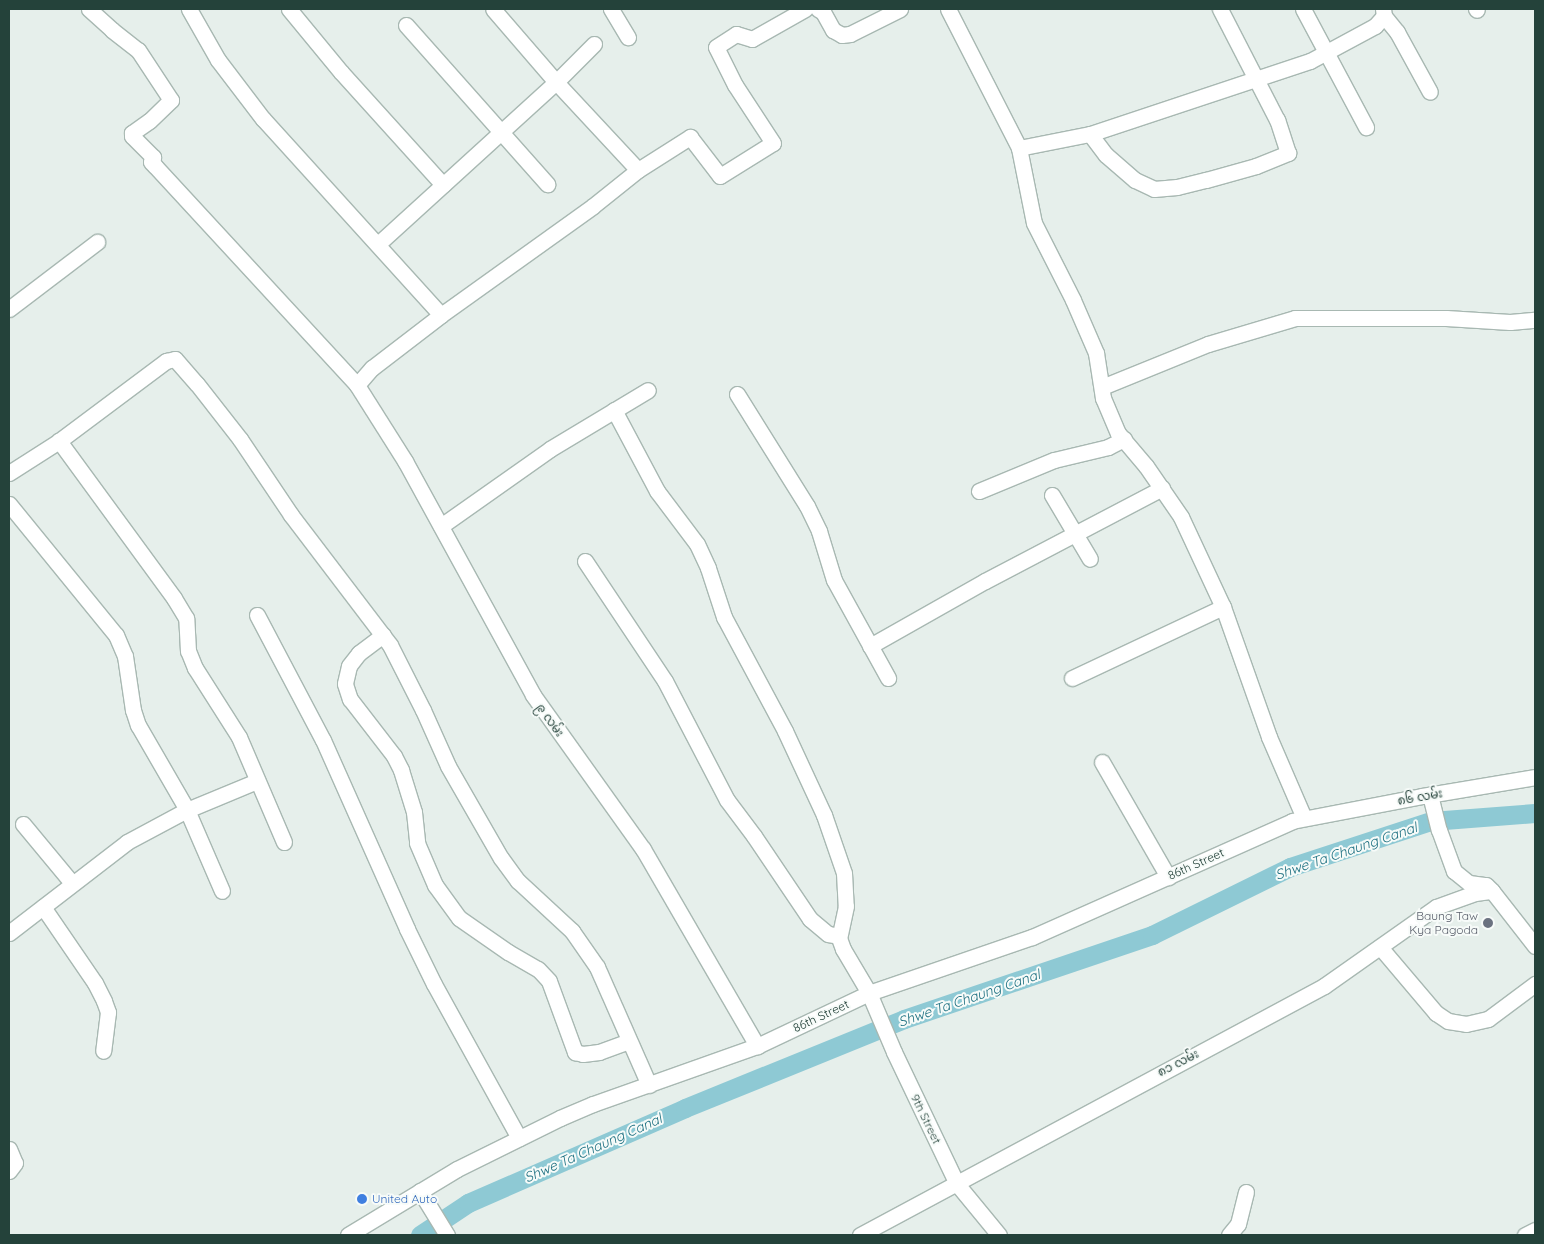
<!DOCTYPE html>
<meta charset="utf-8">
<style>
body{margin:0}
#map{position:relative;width:1544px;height:1244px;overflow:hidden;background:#e6efeb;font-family:Quicksand,"Noto Sans Myanmar",sans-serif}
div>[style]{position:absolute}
.canal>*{height:19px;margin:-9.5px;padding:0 9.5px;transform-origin:9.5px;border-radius:9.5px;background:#8ec9d4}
.roads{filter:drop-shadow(1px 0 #a8b8b2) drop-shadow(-1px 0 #a8b8b2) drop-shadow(0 1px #a8b8b2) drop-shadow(0 -1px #a8b8b2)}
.minor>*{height:15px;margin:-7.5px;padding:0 7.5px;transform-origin:7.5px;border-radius:7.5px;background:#fff}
.tertiary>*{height:15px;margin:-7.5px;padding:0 7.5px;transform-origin:7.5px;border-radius:7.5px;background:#fff}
.dots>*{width:14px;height:14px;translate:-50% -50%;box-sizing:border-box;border:2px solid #f7fbf9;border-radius:50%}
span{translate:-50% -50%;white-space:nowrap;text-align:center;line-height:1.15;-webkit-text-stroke:4px #f7fbf9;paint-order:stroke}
.street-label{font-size:12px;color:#24423a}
.worship-label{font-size:12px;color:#5b616d}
.right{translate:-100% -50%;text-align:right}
.shop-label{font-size:12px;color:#366cbe}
.left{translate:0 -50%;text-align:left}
.water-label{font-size:14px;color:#1c6f80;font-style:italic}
.frame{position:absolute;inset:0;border:10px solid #24423a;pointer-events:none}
</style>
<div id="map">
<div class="canal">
<i style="left:420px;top:1235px;width:58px;rotate:-33.7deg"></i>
<i style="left:468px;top:1203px;width:237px;rotate:-23.6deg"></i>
<i style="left:685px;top:1108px;width:236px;rotate:-22.1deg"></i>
<i style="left:904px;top:1019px;width:262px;rotate:-18.7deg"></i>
<i style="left:1152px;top:935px;width:154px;rotate:-26.2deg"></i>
<i style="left:1290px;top:867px;width:148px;rotate:-18.1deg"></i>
<i style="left:1431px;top:821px;width:104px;rotate:-4.4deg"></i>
</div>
<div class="roads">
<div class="minor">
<i style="left:89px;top:9px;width:31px;rotate:42deg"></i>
<i style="left:112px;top:30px;width:33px;rotate:38deg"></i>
<i style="left:138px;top:50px;width:60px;rotate:56.6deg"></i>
<i style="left:171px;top:100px;width:30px;rotate:136deg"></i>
<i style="left:149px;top:121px;width:21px;rotate:145deg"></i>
<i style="left:132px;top:133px;width:3px;rotate:90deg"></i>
<i style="left:132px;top:136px;width:30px;rotate:45deg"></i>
<i style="left:153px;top:157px;width:5px;rotate:112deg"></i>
<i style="left:151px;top:162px;width:6px;rotate:45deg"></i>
<i style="left:155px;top:166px;width:298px;rotate:47.3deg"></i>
<i style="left:357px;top:385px;width:23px;rotate:-49deg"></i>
<i style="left:372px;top:368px;width:87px;rotate:-37.5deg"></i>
<i style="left:441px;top:315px;width:265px;rotate:-132.2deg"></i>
<i style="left:263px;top:119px;width:74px;rotate:-127.3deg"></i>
<i style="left:218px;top:60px;width:59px;rotate:-119.6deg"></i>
<i style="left:289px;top:9px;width:82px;rotate:50.5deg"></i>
<i style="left:341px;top:72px;width:152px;rotate:47.9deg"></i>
<i style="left:611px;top:9px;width:33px;rotate:59deg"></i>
<i style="left:818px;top:9px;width:6px;rotate:31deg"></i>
<i style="left:823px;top:12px;width:21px;rotate:61deg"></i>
<i style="left:833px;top:30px;width:10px;rotate:29deg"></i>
<i style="left:842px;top:35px;width:8px;rotate:-7deg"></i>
<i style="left:850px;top:34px;width:56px;rotate:-26.6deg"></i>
<i style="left:948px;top:9px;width:156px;rotate:62.9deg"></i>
<i style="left:1019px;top:148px;width:76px;rotate:78.7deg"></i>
<i style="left:1034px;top:223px;width:86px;rotate:63.1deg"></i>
<i style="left:1073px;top:300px;width:58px;rotate:66.5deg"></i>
<i style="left:1096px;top:353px;width:46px;rotate:81.2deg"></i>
<i style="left:1103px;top:398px;width:38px;rotate:67deg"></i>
<i style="left:1118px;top:433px;width:43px;rotate:49.7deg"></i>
<i style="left:1146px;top:466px;width:62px;rotate:55.5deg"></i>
<i style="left:1181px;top:517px;width:99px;rotate:65deg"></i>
<i style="left:1223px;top:607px;width:138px;rotate:70.5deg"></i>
<i style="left:1269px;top:737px;width:88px;rotate:66.6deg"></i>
<i style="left:1303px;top:9px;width:134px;rotate:61.9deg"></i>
<i style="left:1476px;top:9px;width:1px;rotate:45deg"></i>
<i style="left:1384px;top:16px;width:21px;rotate:51deg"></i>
<i style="left:1397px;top:32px;width:68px;rotate:61.2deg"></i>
<i style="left:406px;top:25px;width:213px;rotate:48.4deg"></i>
<i style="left:594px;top:44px;width:54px;rotate:135deg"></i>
<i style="left:556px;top:82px;width:120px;rotate:47deg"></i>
<i style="left:1090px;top:134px;width:232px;rotate:-18.4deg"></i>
<i style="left:1310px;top:61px;width:74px;rotate:-28.3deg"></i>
<i style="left:1375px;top:26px;width:13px;rotate:-48deg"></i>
<i style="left:1384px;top:16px;width:7px;rotate:-98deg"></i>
<i style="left:1019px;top:148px;width:72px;rotate:-11.2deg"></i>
<i style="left:1090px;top:134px;width:26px;rotate:53deg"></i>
<i style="left:1106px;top:155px;width:38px;rotate:41deg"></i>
<i style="left:1135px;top:180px;width:21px;rotate:25deg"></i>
<i style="left:1154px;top:189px;width:23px;rotate:-5deg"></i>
<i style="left:1177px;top:187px;width:30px;rotate:-14deg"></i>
<i style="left:1206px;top:180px;width:52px;rotate:-15.6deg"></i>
<i style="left:1256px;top:166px;width:35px;rotate:-22deg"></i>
<i style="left:1288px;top:153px;width:35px;rotate:-108deg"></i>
<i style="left:1277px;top:120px;width:125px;rotate:-117.2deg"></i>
<i style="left:378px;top:244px;width:241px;rotate:-42.3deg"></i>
<i style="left:556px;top:82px;width:96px;rotate:-130.8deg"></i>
<i style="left:9px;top:309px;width:111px;rotate:-37.3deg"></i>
<i style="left:441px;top:315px;width:187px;rotate:-35.6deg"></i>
<i style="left:593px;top:206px;width:58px;rotate:-38.7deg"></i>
<i style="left:638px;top:170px;width:62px;rotate:-32.4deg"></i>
<i style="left:690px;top:137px;width:49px;rotate:52.4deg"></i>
<i style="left:720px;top:176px;width:62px;rotate:-31.9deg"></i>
<i style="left:773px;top:143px;width:69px;rotate:-123.2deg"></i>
<i style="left:735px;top:85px;width:42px;rotate:-116.6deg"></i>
<i style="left:716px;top:47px;width:24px;rotate:-33deg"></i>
<i style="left:736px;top:34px;width:17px;rotate:17deg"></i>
<i style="left:752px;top:39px;width:61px;rotate:-29.5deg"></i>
<i style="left:357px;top:385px;width:90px;rotate:57.7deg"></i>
<i style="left:405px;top:461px;width:267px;rotate:61.3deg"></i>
<i style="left:533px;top:695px;width:189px;rotate:54.5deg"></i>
<i style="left:643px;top:849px;width:228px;rotate:59.9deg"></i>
<i style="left:1102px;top:387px;width:114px;rotate:-22.1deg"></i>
<i style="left:1208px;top:344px;width:91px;rotate:-16.6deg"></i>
<i style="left:1295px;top:318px;width:151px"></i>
<i style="left:1446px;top:318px;width:64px;rotate:3.6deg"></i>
<i style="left:1510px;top:322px;width:25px;rotate:-5deg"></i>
<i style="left:737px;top:394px;width:132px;rotate:58deg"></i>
<i style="left:807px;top:506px;width:28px;rotate:64deg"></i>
<i style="left:819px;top:531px;width:51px;rotate:73deg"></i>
<i style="left:834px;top:580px;width:112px;rotate:61.1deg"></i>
<i style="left:614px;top:410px;width:92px;rotate:62deg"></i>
<i style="left:657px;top:491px;width:66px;rotate:53deg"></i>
<i style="left:697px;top:544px;width:26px;rotate:65deg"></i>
<i style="left:708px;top:568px;width:52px;rotate:71.9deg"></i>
<i style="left:724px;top:617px;width:129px;rotate:61.8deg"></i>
<i style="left:785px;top:731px;width:93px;rotate:65.1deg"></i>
<i style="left:824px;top:815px;width:61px;rotate:71deg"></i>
<i style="left:844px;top:873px;width:33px;rotate:87deg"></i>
<i style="left:846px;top:906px;width:33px;rotate:102deg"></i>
<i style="left:839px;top:938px;width:12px;rotate:70deg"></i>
<i style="left:843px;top:949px;width:51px;rotate:59.4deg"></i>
<i style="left:869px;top:993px;width:64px;rotate:67deg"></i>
<i style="left:894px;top:1052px;width:146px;rotate:64.5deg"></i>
<i style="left:957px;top:1184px;width:66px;rotate:50.5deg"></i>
<i style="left:9px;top:473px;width:59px;rotate:-32.6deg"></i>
<i style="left:979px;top:491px;width:81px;rotate:-22.5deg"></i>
<i style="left:1054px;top:460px;width:56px;rotate:-13.5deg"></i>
<i style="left:1108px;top:447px;width:18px;rotate:-27deg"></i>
<i style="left:1052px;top:495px;width:74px;rotate:59.3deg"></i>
<i style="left:9px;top:504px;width:169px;rotate:50.8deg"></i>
<i style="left:116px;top:635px;width:23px;rotate:67deg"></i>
<i style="left:125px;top:656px;width:55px;rotate:81.6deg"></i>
<i style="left:133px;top:710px;width:16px;rotate:72deg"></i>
<i style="left:138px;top:725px;width:98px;rotate:60deg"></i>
<i style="left:187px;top:810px;width:88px;rotate:66.6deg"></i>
<i style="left:441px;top:526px;width:133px;rotate:-35.2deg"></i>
<i style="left:550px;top:449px;width:114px;rotate:-31deg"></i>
<i style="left:585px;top:561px;width:144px;rotate:56.3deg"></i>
<i style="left:665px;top:681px;width:134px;rotate:62.5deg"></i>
<i style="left:727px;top:800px;width:45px;rotate:53.1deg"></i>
<i style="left:754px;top:836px;width:100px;rotate:56deg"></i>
<i style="left:810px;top:919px;width:23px;rotate:40deg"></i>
<i style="left:828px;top:934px;width:11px;rotate:10deg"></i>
<i style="left:257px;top:615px;width:141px;rotate:62.2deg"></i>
<i style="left:323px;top:740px;width:207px;rotate:66deg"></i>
<i style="left:407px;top:929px;width:61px;rotate:63.9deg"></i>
<i style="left:434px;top:984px;width:176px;rotate:61.1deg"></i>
<i style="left:383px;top:635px;width:30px;rotate:143deg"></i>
<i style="left:359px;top:653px;width:16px;rotate:128deg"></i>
<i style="left:349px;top:666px;width:18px;rotate:103deg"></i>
<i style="left:345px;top:684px;width:16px;rotate:72deg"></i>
<i style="left:350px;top:699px;width:72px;rotate:52.3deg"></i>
<i style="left:394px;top:756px;width:16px;rotate:63deg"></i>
<i style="left:401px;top:770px;width:44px;rotate:72.8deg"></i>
<i style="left:414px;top:812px;width:31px;rotate:84deg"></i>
<i style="left:417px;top:843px;width:46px;rotate:66.8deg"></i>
<i style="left:435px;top:885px;width:41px;rotate:54deg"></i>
<i style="left:459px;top:918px;width:60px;rotate:34.8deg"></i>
<i style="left:508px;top:952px;width:34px;rotate:30deg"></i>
<i style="left:538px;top:969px;width:16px;rotate:47deg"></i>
<i style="left:549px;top:981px;width:76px;rotate:69.9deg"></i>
<i style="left:575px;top:1052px;width:8px;rotate:14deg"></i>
<i style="left:583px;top:1054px;width:16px;rotate:-7deg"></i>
<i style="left:599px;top:1052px;width:32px;rotate:-20deg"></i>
<i style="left:870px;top:646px;width:132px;rotate:-29.5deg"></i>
<i style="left:985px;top:581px;width:200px;rotate:-27.7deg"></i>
<i style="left:1072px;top:678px;width:167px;rotate:-25.2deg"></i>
<i style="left:1102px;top:762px;width:133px;rotate:60.1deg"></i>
<i style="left:1430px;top:795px;width:36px;rotate:76deg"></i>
<i style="left:1439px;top:830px;width:44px;rotate:69.9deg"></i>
<i style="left:1454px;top:871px;width:19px;rotate:39deg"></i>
<i style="left:1469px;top:883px;width:17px;rotate:7deg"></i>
<i style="left:1486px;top:885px;width:8px;rotate:45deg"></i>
<i style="left:1492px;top:891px;width:70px;rotate:52deg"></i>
<i style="left:23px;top:824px;width:77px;rotate:50.3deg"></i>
<i style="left:284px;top:842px;width:114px;rotate:-113.2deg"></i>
<i style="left:239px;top:737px;width:82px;rotate:-122.5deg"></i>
<i style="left:195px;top:668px;width:18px;rotate:-112deg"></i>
<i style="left:188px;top:651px;width:33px;rotate:-93deg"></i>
<i style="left:186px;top:618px;width:23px;rotate:-121deg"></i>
<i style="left:174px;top:598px;width:195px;rotate:-126.2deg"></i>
<i style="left:59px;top:441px;width:134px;rotate:-36.8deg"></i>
<i style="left:166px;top:361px;width:9px;rotate:-13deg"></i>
<i style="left:175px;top:359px;width:33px;rotate:49deg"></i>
<i style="left:197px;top:384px;width:70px;rotate:52deg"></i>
<i style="left:240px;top:439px;width:92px;rotate:56.1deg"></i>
<i style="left:291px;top:515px;width:163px;rotate:52.7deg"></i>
<i style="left:390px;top:645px;width:73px;rotate:63.1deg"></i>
<i style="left:423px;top:710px;width:61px;rotate:65.9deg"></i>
<i style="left:448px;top:766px;width:106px;rotate:60.1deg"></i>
<i style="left:501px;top:858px;width:29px;rotate:54deg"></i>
<i style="left:518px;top:881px;width:74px;rotate:42.8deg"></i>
<i style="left:572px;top:931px;width:44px;rotate:55.2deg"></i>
<i style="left:597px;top:967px;width:129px;rotate:66.2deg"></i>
<i style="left:43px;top:907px;width:92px;rotate:55.6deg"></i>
<i style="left:95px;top:983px;width:20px;rotate:63deg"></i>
<i style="left:104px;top:1001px;width:12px;rotate:70deg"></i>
<i style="left:108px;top:1012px;width:39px;rotate:97deg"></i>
<i style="left:9px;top:933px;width:149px;rotate:-37.6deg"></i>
<i style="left:127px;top:842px;width:68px;rotate:-28.1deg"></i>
<i style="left:187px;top:810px;width:76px;rotate:-22.5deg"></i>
<i style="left:1380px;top:947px;width:87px;rotate:49.7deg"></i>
<i style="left:1436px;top:1013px;width:14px;rotate:34deg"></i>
<i style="left:1448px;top:1021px;width:18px;rotate:9deg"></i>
<i style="left:1466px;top:1024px;width:23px;rotate:-13deg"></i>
<i style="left:1488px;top:1019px;width:59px;rotate:-36.7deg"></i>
<i style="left:9px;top:1149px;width:15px;rotate:67deg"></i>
<i style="left:15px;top:1163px;width:10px;rotate:127deg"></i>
<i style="left:420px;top:1191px;width:52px;rotate:58.5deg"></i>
<i style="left:860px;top:1235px;width:527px;rotate:-28.22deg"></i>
<i style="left:1324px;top:986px;width:137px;rotate:-35.2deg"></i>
<i style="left:1436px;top:907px;width:41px;rotate:-19.7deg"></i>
<i style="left:1475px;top:893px;width:17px;rotate:-7deg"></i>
<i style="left:1229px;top:1235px;width:14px;rotate:-51deg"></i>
<i style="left:1238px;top:1224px;width:33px;rotate:-76deg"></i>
<i style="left:1525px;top:1235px;width:11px;rotate:-27deg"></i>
</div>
<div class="tertiary">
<i style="left:348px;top:1235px;width:127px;rotate:-31.2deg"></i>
<i style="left:457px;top:1169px;width:115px;rotate:-26.3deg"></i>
<i style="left:560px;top:1118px;width:36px;rotate:-23deg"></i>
<i style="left:593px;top:1104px;width:174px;rotate:-19.5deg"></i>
<i style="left:757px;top:1046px;width:124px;rotate:-25.3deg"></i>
<i style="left:869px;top:993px;width:172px;rotate:-19deg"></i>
<i style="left:1032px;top:937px;width:285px;rotate:-24deg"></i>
<i style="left:1292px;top:821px;width:132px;rotate:-10.9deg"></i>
<i style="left:1422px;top:796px;width:115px;rotate:-9.5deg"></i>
</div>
</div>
<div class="dots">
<i style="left:1488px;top:923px;background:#6b7280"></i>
<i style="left:362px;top:1199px;background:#3f7fe0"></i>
</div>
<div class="street-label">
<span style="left:550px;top:720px;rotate:54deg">၉ လမ်း</span>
<span style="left:1420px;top:797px;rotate:-10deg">၈၆ လမ်း</span>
<span style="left:1196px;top:864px;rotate:-24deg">86th Street</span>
<span style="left:821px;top:1016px;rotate:-25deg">86th Street</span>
<span style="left:1178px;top:1063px;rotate:-27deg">၈၁ လမ်း</span>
<span style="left:926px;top:1119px;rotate:64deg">9th Street</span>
</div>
<div class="worship-label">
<span class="right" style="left:1478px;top:923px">Baung Taw<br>Kya Pagoda</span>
</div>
<div class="shop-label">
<span class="left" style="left:372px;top:1199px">United Auto</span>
</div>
<div class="water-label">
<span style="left:1346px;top:851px;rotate:-19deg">Shwe Ta Chaung Canal</span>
<span style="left:969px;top:998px;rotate:-19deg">Shwe Ta Chaung Canal</span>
<span style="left:593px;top:1148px;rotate:-24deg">Shwe Ta Chaung Canal</span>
</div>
<div class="frame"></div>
</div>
